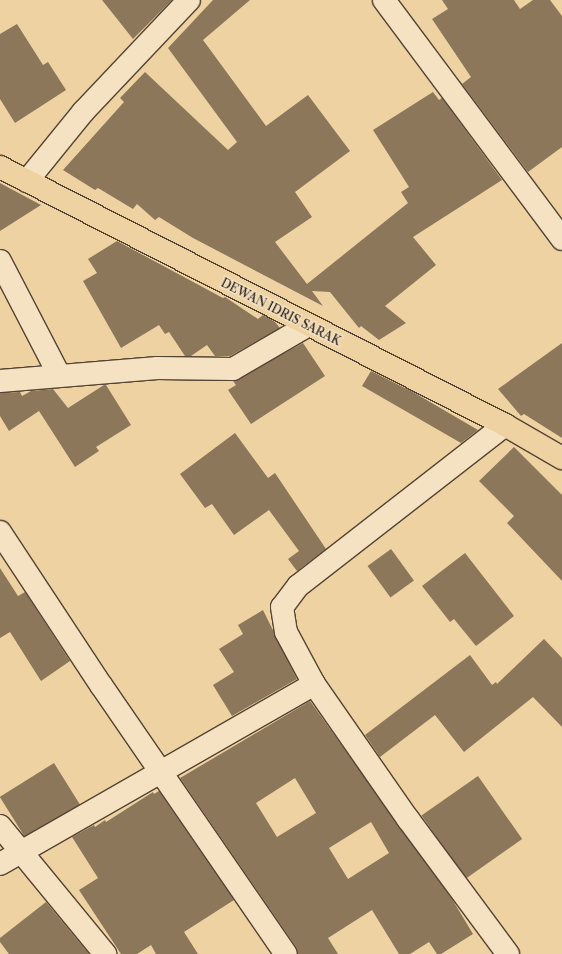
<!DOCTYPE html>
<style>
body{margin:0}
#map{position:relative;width:562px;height:954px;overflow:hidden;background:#eed2a2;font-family:"Libre Caslon Text",serif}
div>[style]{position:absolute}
.building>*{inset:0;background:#8c775b;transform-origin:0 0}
.roads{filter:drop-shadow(1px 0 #544433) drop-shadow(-1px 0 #544433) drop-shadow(0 1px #544433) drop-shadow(0 -1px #544433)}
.minor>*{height:22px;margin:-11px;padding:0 11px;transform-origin:11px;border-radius:11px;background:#f4e2c3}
.major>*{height:22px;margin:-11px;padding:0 11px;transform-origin:11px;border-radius:11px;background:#eed2a2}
span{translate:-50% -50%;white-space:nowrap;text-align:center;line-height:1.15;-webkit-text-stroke:3px #f4e2c3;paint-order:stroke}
.street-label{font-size:12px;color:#21150e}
</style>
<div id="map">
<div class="building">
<i style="clip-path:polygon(102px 0,172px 0,133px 39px)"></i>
<i style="clip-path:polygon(213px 0,250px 0,203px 40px,266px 126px,308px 95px,350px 151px,295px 192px,312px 217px,275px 242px,307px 284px,408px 203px,401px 192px,409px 187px,373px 130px,433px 92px,439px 100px,442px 98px,502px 180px,413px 237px,436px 265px,385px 306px,406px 323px,379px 340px,361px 326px,359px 328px,330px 292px,312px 291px,323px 306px,193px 238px,159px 217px,155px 220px,137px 204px,133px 209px,98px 188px,95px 190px,63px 170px,124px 102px,120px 98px,145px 72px,228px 150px,237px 142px,168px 48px)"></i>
<i style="clip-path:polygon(442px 0,514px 0,520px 9px,533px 0,550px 0,562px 16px,562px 147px,528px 172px,462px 84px,471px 77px,432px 19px,448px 9px)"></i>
<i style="clip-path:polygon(17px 24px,43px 65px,48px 62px,66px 90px,15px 123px,0 99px,0 34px)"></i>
<i style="clip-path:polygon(0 183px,41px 205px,0 231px)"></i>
<i style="clip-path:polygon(117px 241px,223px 298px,225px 297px,258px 319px,263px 315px,275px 322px,280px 328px,230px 356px,215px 356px,207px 345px,191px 356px,185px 356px,169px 332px,165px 334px,159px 325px,121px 348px,83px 281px,97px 273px,88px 259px)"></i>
<i style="clip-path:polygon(303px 343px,325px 376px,251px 424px,228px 390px,236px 385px,233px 381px)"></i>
<i style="clip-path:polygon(562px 343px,562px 438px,524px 414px,521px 416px,498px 389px)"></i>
<i style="clip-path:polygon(371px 371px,413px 392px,478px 430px,461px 443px,362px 386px)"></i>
<i style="clip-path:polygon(104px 385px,106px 385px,131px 425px,96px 447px,99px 451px,75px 467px,39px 411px,9px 431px,0 416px,0 393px,20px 392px,22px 396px,31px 391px,53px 389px,68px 408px)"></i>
<i style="clip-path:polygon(235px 433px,268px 478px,275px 473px,326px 549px,297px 571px,288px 559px,299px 551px,269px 510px,234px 535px,212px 504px,205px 508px,180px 474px)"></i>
<i style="clip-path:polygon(514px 447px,562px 495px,562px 581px,507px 523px,514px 516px,479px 481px)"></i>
<i style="left:391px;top:549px;width:39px;height:29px;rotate:54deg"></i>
<i style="clip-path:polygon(465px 553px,514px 616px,476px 646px,454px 619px,450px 622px,422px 586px)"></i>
<i style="clip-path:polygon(0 568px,18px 596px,25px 592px,70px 661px,41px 681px,10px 632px,0 638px)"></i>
<i style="clip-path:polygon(263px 610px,297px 679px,232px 716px,213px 685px,234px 672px,219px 649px,243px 634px,238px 625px)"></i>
<i style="clip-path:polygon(544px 639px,562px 658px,562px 727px,533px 697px,464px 752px,435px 715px,380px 757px,365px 735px,470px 655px,492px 685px,496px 682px,497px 684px)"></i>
<i style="clip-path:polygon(evenodd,310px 701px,452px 899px,473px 934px,441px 954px,437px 954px,429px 942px,410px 954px,399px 954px,372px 910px,328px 938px,338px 954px,298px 954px,296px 947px,180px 778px,310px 701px,295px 778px,316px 813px,277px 837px,256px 803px,295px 778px,310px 701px,371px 822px,389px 853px,348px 879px,329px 848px,371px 822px)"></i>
<i style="left:54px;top:763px;width:49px;height:64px;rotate:58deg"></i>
<i style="left:478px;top:776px;width:77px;height:69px;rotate:55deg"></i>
<i style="clip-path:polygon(159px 791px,234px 900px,184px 932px,198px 954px,156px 954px,151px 945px,137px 954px,121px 954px,79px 890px,98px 878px,72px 837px,94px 825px,95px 827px,105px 820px,106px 822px,153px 792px,154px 794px)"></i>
<i style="clip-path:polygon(46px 902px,85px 949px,89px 954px,9px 954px,0 942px,0 938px)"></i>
</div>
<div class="roads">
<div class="minor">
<i style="left:384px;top:0;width:298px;rotate:53.3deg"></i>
<i style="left:27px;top:181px;width:89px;rotate:-50.9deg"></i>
<i style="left:83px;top:112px;width:154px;rotate:-46.6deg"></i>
<i style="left:0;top:261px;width:128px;rotate:62.6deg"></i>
<i style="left:0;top:381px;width:158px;rotate:-4.7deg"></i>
<i style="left:157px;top:368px;width:76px;rotate:0.8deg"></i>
<i style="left:233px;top:369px;width:86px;rotate:-30.2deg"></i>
<i style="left:505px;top:425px;width:262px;rotate:142.1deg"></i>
<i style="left:298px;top:586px;width:26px;rotate:127deg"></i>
<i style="left:282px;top:607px;width:25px;rotate:81deg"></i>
<i style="left:286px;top:632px;width:59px;rotate:61.7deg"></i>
<i style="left:314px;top:684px;width:165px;rotate:55.2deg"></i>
<i style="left:408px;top:819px;width:168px;rotate:53.5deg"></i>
<i style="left:0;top:532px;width:183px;rotate:56.6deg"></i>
<i style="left:101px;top:685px;width:326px;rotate:55.5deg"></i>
<i style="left:0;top:826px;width:166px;rotate:50.6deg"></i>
<i style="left:0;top:864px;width:362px;rotate:-29.8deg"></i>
</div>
<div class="major">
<i style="left:0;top:167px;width:567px;rotate:27.06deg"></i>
<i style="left:505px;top:425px;width:66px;rotate:30.1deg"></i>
</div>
</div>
<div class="street-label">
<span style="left:281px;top:312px;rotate:27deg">DEWAN IDRIS SARAK</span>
</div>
</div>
